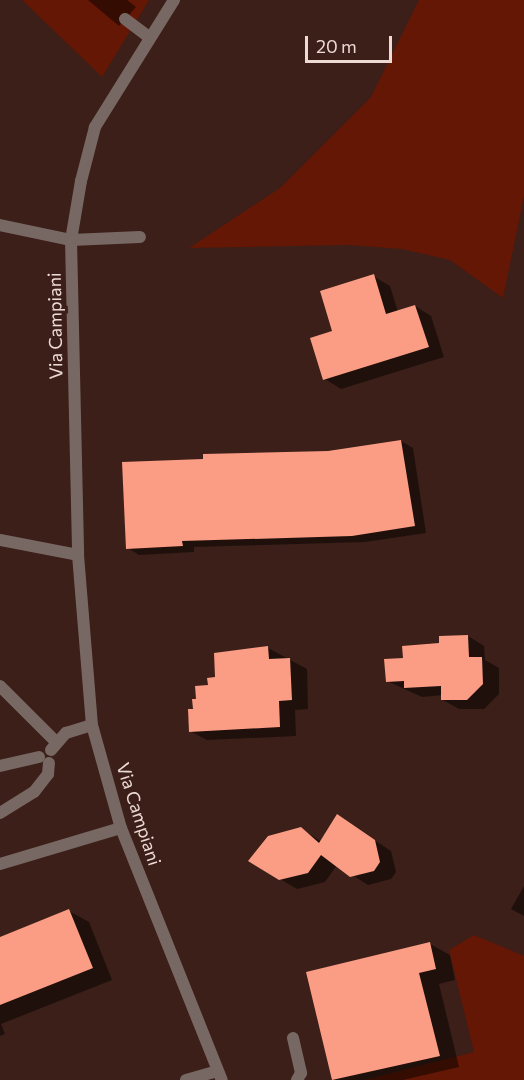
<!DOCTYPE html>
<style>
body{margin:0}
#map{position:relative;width:524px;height:1080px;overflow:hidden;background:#3b1f18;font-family:Commissioner,sans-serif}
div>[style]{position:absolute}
.green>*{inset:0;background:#641704}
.shadow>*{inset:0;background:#0007}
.building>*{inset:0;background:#fb9c84}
.lane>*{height:12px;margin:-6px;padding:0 6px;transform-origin:6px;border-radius:6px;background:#786864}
.street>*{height:12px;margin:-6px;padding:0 6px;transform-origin:6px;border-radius:6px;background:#786864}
span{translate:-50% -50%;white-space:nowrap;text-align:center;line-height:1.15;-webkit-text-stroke:6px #3b1f18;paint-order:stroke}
.street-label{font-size:18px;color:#eedad5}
.scale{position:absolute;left:305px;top:36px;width:87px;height:27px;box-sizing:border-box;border:3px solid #eedad5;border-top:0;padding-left:8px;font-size:18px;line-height:21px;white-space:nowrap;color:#eedad5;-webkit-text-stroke:4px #3b1f18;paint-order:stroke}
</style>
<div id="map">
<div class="green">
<i style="clip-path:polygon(22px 0,149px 0,102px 77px)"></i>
<i style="clip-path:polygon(419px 0,524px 0,524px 196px,503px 298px,450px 260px,402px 249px,349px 245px,189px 248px,280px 188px,371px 97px)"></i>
<i style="clip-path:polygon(474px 935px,524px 956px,524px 1080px,364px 1080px,474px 1052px,449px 950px)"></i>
</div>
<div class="shadow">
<i style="clip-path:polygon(88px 0,127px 0,136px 7px,119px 26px)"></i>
<i style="clip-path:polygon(373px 276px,390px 286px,398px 312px,415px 306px,431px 316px,444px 357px,341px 389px,325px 379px,334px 332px)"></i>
<i style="clip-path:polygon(401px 441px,413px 448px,426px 533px,365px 542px,194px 547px,194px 552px,139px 555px,128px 548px,328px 453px)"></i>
<i style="clip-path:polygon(468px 636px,484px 646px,485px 660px,499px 668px,499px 694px,484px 709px,459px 709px,443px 700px,443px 695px,422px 697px,387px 681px,404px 659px)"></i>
<i style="clip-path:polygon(268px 648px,307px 669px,308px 709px,295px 710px,296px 736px,207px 740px,190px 731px,197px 700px,209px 687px)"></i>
<i style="clip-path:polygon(353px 826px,391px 851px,396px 872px,391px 879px,368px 885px,337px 865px,325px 882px,297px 889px,280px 879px,301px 829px,322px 842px)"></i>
<i style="clip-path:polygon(524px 886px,524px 916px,511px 909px)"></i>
<i style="clip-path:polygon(69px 911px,89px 922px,112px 980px,1px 1024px,5px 1034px,0 1036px,0 938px)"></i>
<i style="clip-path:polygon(430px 944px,450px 955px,455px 980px,439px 984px,459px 1067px,403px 1080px,333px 1080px,308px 973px)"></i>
</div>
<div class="building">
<i style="clip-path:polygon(374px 274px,386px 314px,415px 305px,429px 347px,323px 380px,310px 338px,332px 331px,320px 291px)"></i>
<i style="clip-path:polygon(401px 440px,415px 526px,352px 536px,182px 541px,183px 546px,126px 549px,122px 462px,203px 459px,203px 454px,328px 451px)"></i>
<i style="clip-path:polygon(468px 635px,469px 657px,482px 657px,483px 684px,467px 700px,441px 700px,441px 686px,404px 688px,404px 681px,386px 682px,384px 659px,403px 658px,402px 646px,439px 643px,439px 636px)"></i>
<i style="clip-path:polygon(268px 646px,269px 659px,290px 658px,292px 700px,279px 701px,280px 727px,189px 732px,188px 709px,193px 709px,192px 699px,196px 699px,195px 686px,208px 685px,207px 678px,215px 677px,214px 653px)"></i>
<i style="clip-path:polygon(337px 814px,375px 840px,380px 862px,374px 871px,350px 877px,321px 855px,308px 873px,279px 880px,248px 861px,268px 836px,301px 827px,319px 843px)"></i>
<i style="clip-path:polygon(69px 909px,93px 968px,0 1005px,0 937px)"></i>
<i style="clip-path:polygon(430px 942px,436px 969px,419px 973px,440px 1056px,332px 1080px,306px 972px)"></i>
</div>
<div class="lane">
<i style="left:125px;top:19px;width:31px;rotate:37deg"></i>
<i style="left:71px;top:240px;width:69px;rotate:-2.5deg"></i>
<i style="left:0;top:686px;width:79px;rotate:45deg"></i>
<i style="left:51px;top:750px;width:23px;rotate:-49deg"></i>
<i style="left:66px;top:733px;width:27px;rotate:-17deg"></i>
<i style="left:0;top:766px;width:40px;rotate:-13deg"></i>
<i style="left:0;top:813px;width:40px;rotate:-32deg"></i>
<i style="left:34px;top:792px;width:23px;rotate:-52deg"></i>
<i style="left:48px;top:774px;width:11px;rotate:-85deg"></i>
<i style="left:0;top:864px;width:126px;rotate:-16.6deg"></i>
<i style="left:293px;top:1038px;width:36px;rotate:77deg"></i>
<i style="left:301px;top:1073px;width:8px;rotate:120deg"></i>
</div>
<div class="street">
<i style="left:174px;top:0;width:150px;rotate:121.9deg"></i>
<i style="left:95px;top:127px;width:56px;rotate:104.5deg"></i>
<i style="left:81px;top:181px;width:60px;rotate:99.6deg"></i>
<i style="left:71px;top:240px;width:315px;rotate:88.7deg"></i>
<i style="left:78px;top:555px;width:171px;rotate:85.3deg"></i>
<i style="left:92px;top:725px;width:107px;rotate:74.3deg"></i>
<i style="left:121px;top:828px;width:271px;rotate:68.2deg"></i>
<i style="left:0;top:225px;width:73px;rotate:11.9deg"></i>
<i style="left:0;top:540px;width:79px;rotate:10.9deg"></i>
<i style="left:186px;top:1080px;width:33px;rotate:-16deg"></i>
</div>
<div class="street-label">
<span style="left:55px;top:326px;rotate:-91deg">Via Campiani</span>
<span style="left:139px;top:814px;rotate:72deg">Via Campiani</span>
</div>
<div class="scale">20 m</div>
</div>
